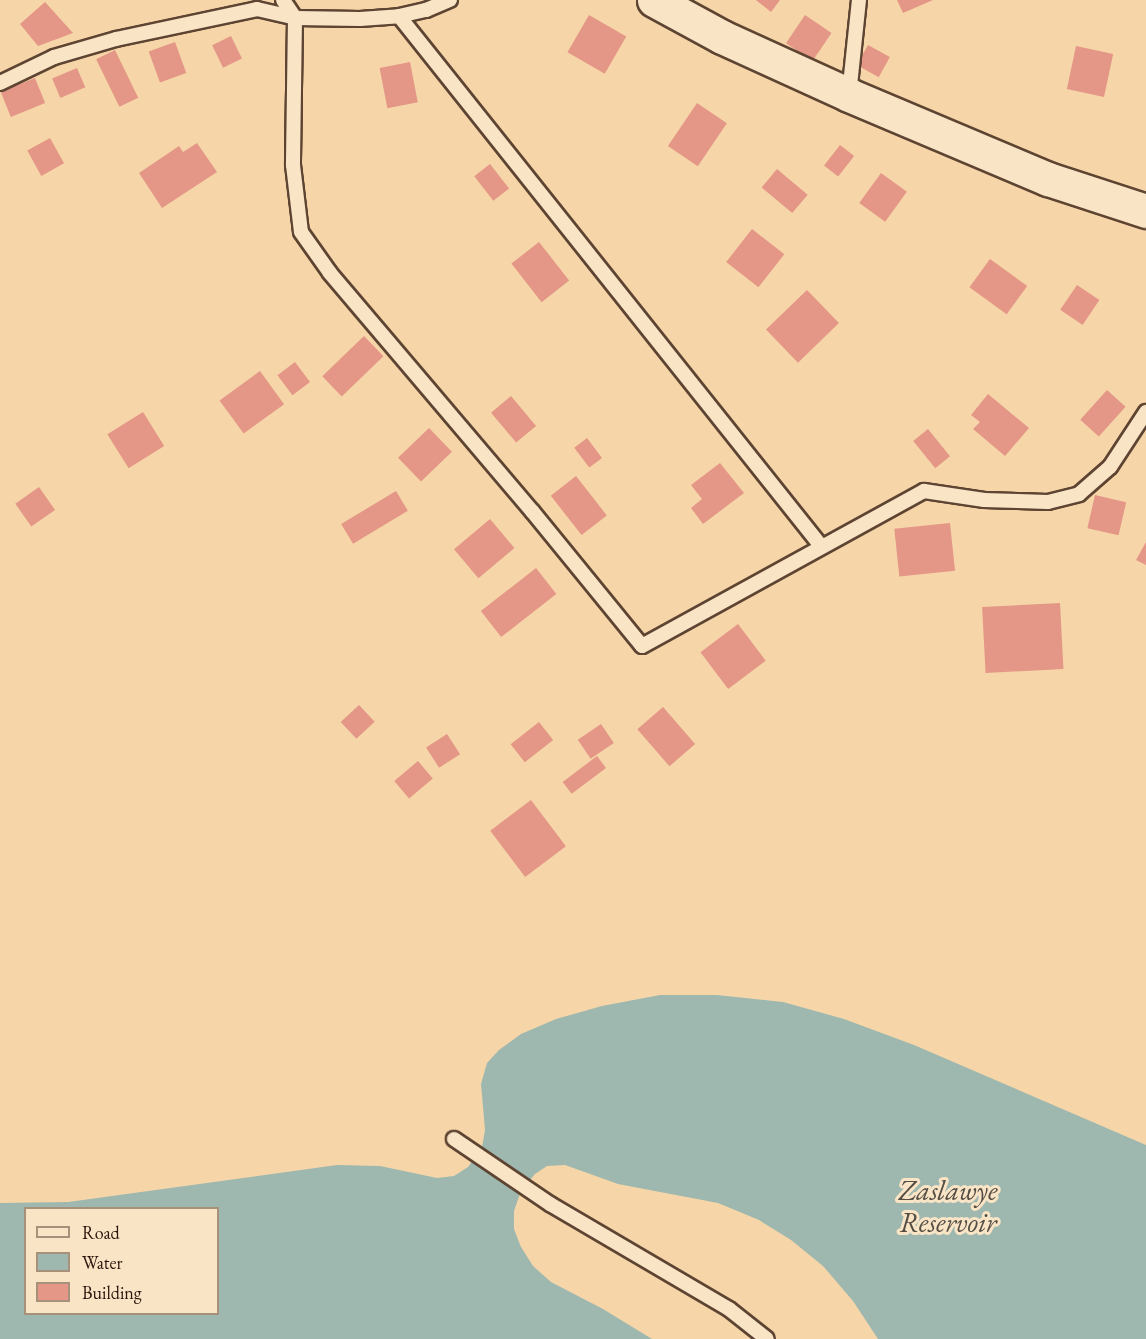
<!DOCTYPE html>
<style>
body{margin:0}
#map{position:relative;width:1146px;height:1339px;overflow:hidden;background:#f6d6a8;font-family:"EB Garamond",serif}
div>[style]{position:absolute}
.water>*{inset:0;background:#9eb8af}
.building>*{inset:0;background:#e49687;transform-origin:0 0}
.roads{filter:drop-shadow(2px 0 #5e4432) drop-shadow(-2px 0 #5e4432) drop-shadow(0 2px #5e4432) drop-shadow(0 -2px #5e4432)}
.service>*{height:14px;margin:-7px;padding:0 7px;transform-origin:7px;border-radius:7px;background:#f9e4c6}
.tertiary>*{height:33px;margin:-16.5px;padding:0 16.5px;transform-origin:16.5px;border-radius:16.5px;background:#f9e4c6}
span{translate:-50% -50%;white-space:nowrap;text-align:center;line-height:1.15;-webkit-text-stroke:6px #f9e4c6;paint-order:stroke}
.water-label{font-size:28px;color:#534d44;font-style:italic}
.legend{position:absolute;left:24px;top:1207px;width:195px;height:108px;box-sizing:border-box;background:#f9e4c6;border:2px solid #a7917b;margin:0;padding:8px 10px;list-style:none;font-size:18px;color:#2b140b}
.legend li{display:flex;align-items:center;gap:12px;height:30px}
.legend b{width:30px;border:2px solid #a7917b}
</style>
<div id="map">
<div class="water">
<i style="clip-path:polygon(evenodd,660px 995px,717px 995px,783px 1002px,844px 1019px,914px 1045px,1146px 1145px,1146px 1339px,878px 1339px,853px 1301px,823px 1266px,791px 1240px,759px 1220px,718px 1203px,618px 1184px,565px 1165px,547px 1166px,535px 1174px,521px 1191px,514px 1211px,514px 1229px,521px 1247px,533px 1266px,551px 1282px,603px 1309px,652px 1339px,0 1339px,0 1203px,68px 1202px,337px 1165px,380px 1166px,437px 1178px,454px 1176px,468px 1167px,482px 1147px,485px 1130px,481px 1084px,487px 1063px,499px 1050px,521px 1034px,556px 1019px,602px 1006px,660px 995px,26px 1208px,218px 1208px,218px 1314px,26px 1314px,26px 1208px)"></i>
</div>
<div class="building">
<i style="clip-path:polygon(756px 0,780px 0,771px 12px)"></i>
<i style="clip-path:polygon(897px 0,933px 0,903px 13px)"></i>
<i style="clip-path:polygon(45px 2px,73px 33px,38px 46px,20px 24px)"></i>
<i style="left:589px;top:15px;width:43px;height:43px;rotate:30deg"></i>
<i style="left:805px;top:15px;width:32px;height:34px;rotate:34deg"></i>
<i style="left:231px;top:36px;width:25px;height:21px;rotate:64deg"></i>
<i style="left:175px;top:42px;width:33px;height:28px;rotate:70deg"></i>
<i style="left:868px;top:45px;width:25px;height:23px;rotate:29deg"></i>
<i style="left:1076px;top:46px;width:38px;height:44px;rotate:12deg"></i>
<i style="left:115px;top:50px;width:53px;height:21px;rotate:64deg"></i>
<i style="left:410px;top:62px;width:41px;height:31px;rotate:79deg"></i>
<i style="left:77px;top:68px;width:21px;height:27px;rotate:67deg"></i>
<i style="left:35px;top:78px;width:27px;height:37px;rotate:68deg"></i>
<i style="left:697px;top:103px;width:36px;height:52px;rotate:34deg"></i>
<i style="left:50px;top:138px;width:29px;height:26px;rotate:61deg"></i>
<i style="clip-path:polygon(197px 143px,217px 172px,162px 208px,139px 173px,179px 146px,183px 152px)"></i>
<i style="left:840px;top:145px;width:18px;height:26px;rotate:38deg"></i>
<i style="left:490px;top:164px;width:31px;height:20px;rotate:52deg"></i>
<i style="left:777px;top:169px;width:40px;height:24px;rotate:40deg"></i>
<i style="left:881px;top:173px;width:32px;height:37px;rotate:36deg"></i>
<i style="left:752px;top:229px;width:41px;height:42px;rotate:38deg"></i>
<i style="left:539px;top:242px;width:49px;height:35px;rotate:52deg"></i>
<i style="left:990px;top:259px;width:46px;height:35px;rotate:36deg"></i>
<i style="left:1077px;top:285px;width:27px;height:30px;rotate:34deg"></i>
<i style="left:807px;top:290px;width:46px;height:57px;rotate:46deg"></i>
<i style="left:364px;top:336px;width:28px;height:58px;rotate:46deg"></i>
<i style="left:295px;top:362px;width:25px;height:22px;rotate:53deg"></i>
<i style="left:260px;top:371px;width:41px;height:50px;rotate:54deg"></i>
<i style="left:1107px;top:390px;width:25px;height:40px;rotate:42deg"></i>
<i style="clip-path:polygon(988px 394px,1029px 428px,1005px 456px,973px 429px,980px 422px,971px 415px)"></i>
<i style="left:511px;top:396px;width:39px;height:26px;rotate:50deg"></i>
<i style="left:143px;top:412px;width:40px;height:42px;rotate:58deg"></i>
<i style="left:429px;top:428px;width:33px;height:43px;rotate:46deg"></i>
<i style="left:928px;top:429px;width:35px;height:19px;rotate:51deg"></i>
<i style="left:587px;top:438px;width:25px;height:16px;rotate:53deg"></i>
<i style="clip-path:polygon(720px 463px,744px 493px,703px 524px,691px 508px,702px 499px,691px 485px)"></i>
<i style="left:576px;top:476px;width:50px;height:32px;rotate:52deg"></i>
<i style="left:39px;top:487px;width:28px;height:29px;rotate:55deg"></i>
<i style="left:396px;top:491px;width:23px;height:64px;rotate:59deg"></i>
<i style="left:1095px;top:495px;width:32px;height:34px;rotate:13deg"></i>
<i style="left:490px;top:519px;width:38px;height:47px;rotate:50deg"></i>
<i style="left:950px;top:523px;width:48px;height:56px;rotate:84deg"></i>
<i style="clip-path:polygon(1146px 542px,1146px 565px,1136px 560px)"></i>
<i style="left:536px;top:568px;width:33px;height:70px;rotate:52deg"></i>
<i style="left:1060px;top:603px;width:66px;height:78px;rotate:87deg"></i>
<i style="left:738px;top:624px;width:46px;height:47px;rotate:53deg"></i>
<i style="left:359px;top:705px;width:23px;height:25px;rotate:47deg"></i>
<i style="left:663px;top:707px;width:49px;height:34px;rotate:49deg"></i>
<i style="left:539px;top:722px;width:23px;height:36px;rotate:52deg"></i>
<i style="left:601px;top:724px;width:23px;height:28px;rotate:56deg"></i>
<i style="left:447px;top:734px;width:24px;height:25px;rotate:57deg"></i>
<i style="left:597px;top:756px;width:15px;height:43px;rotate:53deg"></i>
<i style="left:418px;top:761px;width:23px;height:31px;rotate:50deg"></i>
<i style="left:531px;top:800px;width:58px;height:51px;rotate:53deg"></i>
</div>
<div class="roads">
<div class="service">
<i style="left:283px;top:0;width:22px;rotate:56deg"></i>
<i style="left:295px;top:18px;width:147px;rotate:90.8deg"></i>
<i style="left:293px;top:165px;width:67px;rotate:83.2deg"></i>
<i style="left:301px;top:232px;width:50px;rotate:54.7deg"></i>
<i style="left:330px;top:273px;width:312px;rotate:49.7deg"></i>
<i style="left:532px;top:511px;width:174px;rotate:50.8deg"></i>
<i style="left:642px;top:646px;width:322px;rotate:-28.8deg"></i>
<i style="left:924px;top:491px;width:61px;rotate:8.5deg"></i>
<i style="left:984px;top:500px;width:64px;rotate:1.8deg"></i>
<i style="left:1048px;top:502px;width:32px;rotate:-14deg"></i>
<i style="left:1079px;top:494px;width:41px;rotate:-41.1deg"></i>
<i style="left:1110px;top:467px;width:66px;rotate:-56.8deg"></i>
<i style="left:399px;top:16px;width:677px;rotate:51.47deg"></i>
<i style="left:0;top:83px;width:60px;rotate:-25.7deg"></i>
<i style="left:54px;top:57px;width:65px;rotate:-16.2deg"></i>
<i style="left:116px;top:39px;width:144px;rotate:-12deg"></i>
<i style="left:257px;top:9px;width:39px;rotate:13deg"></i>
<i style="left:295px;top:18px;width:65px;rotate:0.9deg"></i>
<i style="left:360px;top:19px;width:39px;rotate:-4deg"></i>
<i style="left:399px;top:16px;width:28px;rotate:-13deg"></i>
<i style="left:426px;top:10px;width:26px;rotate:-23deg"></i>
<i style="left:849px;top:95px;width:96px;rotate:-84deg"></i>
<i style="left:454px;top:1139px;width:116px;rotate:34.1deg"></i>
<i style="left:550px;top:1204px;width:208px;rotate:30.4deg"></i>
<i style="left:729px;top:1309px;width:48px;rotate:38.3deg"></i>
</div>
<div class="tertiary">
<i style="left:654px;top:0;width:77px;rotate:28.6deg"></i>
<i style="left:722px;top:37px;width:140px;rotate:24.5deg"></i>
<i style="left:849px;top:95px;width:216px;rotate:22.9deg"></i>
<i style="left:1048px;top:179px;width:103px;rotate:18.1deg"></i>
</div>
</div>
<div class="water-label">
<span style="left:948px;top:1206px">Zaslawye<br>Reservoir</span>
</div>
<ul class="legend">
<li><b style="height:8px;background:#f9e4c6"></b>Road</li>
<li><b style="height:16px;background:#9eb8af"></b>Water</li>
<li><b style="height:16px;background:#e49687"></b>Building</li>
</ul>
</div>
